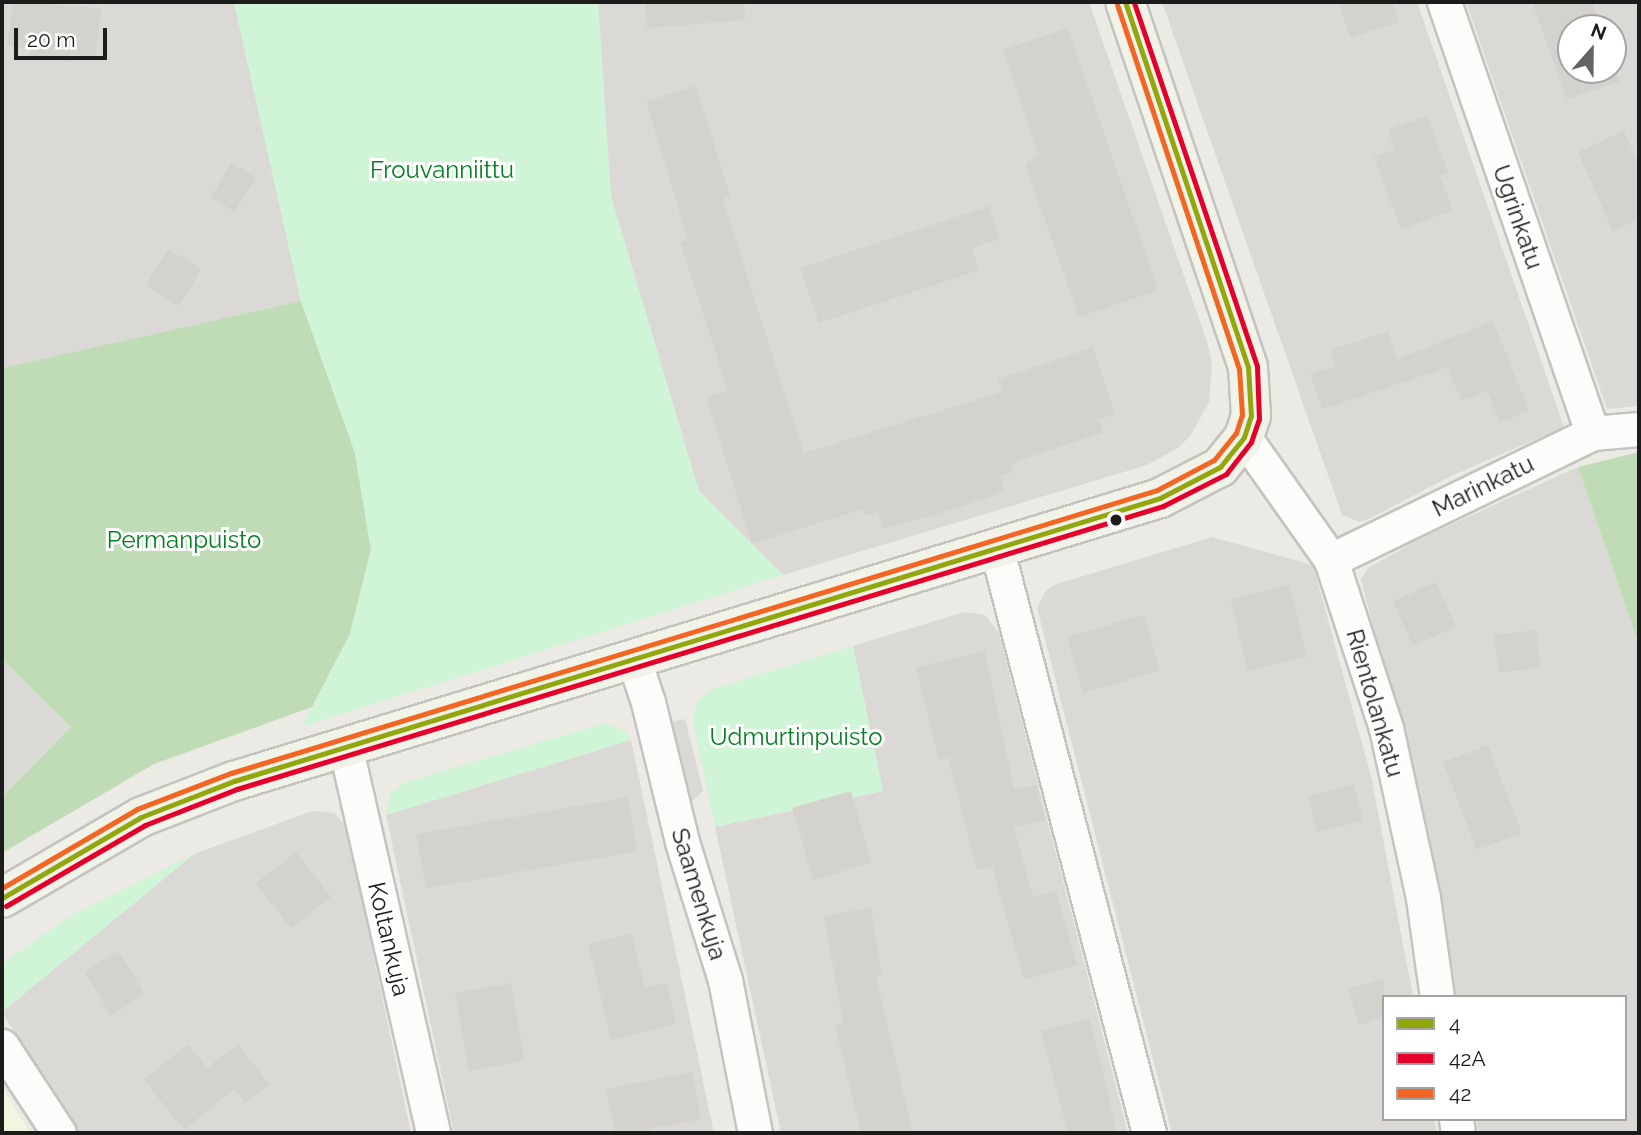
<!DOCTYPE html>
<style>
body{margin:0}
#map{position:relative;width:1641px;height:1135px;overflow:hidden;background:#eceae4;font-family:Raleway,sans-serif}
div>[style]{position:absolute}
.residential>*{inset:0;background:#dad9d6}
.education>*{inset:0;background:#f3f6de}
.forest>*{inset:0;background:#bfdcb7}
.park>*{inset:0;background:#d0f4d6}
.building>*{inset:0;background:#d4d2cc;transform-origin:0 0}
.roads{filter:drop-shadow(2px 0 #c4c3c0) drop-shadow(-2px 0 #c4c3c0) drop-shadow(0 2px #c4c3c0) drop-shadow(0 -2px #c4c3c0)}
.street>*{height:33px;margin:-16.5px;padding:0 16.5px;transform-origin:16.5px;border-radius:16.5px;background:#fcfcfb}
.secondary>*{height:38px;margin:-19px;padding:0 19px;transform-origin:19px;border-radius:19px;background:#f1f3e8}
.bus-1>*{height:5px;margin:-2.5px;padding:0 2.5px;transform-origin:2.5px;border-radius:2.5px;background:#92a70e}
.bus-2>*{height:5px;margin:-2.5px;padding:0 2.5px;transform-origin:2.5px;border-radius:2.5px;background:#e4002b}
.bus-3>*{height:5px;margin:-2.5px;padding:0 2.5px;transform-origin:2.5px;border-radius:2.5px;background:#f26522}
.dots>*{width:19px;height:19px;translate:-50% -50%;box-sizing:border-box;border:4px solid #fff;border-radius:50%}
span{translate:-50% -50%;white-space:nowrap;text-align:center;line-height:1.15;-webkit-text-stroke:6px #fff;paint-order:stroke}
.park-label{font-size:24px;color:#038122}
.street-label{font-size:24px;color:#1c1c1c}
.frame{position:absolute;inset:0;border:4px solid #1c1c1c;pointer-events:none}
.legend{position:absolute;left:1382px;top:995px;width:245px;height:126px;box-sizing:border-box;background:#fff;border:2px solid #a4a4a4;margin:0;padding:9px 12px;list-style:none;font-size:21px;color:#1c1c1c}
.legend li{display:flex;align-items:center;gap:14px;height:35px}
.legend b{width:35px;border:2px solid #a4a4a4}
.north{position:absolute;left:1557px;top:14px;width:70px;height:70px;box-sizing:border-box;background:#fff;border:2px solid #a4a4a4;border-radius:50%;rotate:21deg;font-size:19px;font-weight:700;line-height:28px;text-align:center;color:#1c1c1c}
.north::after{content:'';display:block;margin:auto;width:24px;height:32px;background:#656462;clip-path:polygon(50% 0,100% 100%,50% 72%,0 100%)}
.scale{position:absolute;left:14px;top:28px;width:93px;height:32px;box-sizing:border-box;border:4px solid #1c1c1c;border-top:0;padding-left:9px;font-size:21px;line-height:24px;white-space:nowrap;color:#1c1c1c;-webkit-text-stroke:5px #fff;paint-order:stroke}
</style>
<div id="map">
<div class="residential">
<i style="clip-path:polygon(2px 2px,234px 2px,301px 301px,2px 368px)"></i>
<i style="clip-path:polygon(598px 2px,1089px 2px,1208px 345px,1212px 364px,1209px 402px,1191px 435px,1178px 448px,1147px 465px,783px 575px,699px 491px,611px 197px)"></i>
<i style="clip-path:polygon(1162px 2px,1417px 2px,1564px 427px,1449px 477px,1369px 519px,1360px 522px,1342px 515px)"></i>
<i style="clip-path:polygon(evenodd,1466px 2px,1639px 2px,1639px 406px,1607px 409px,1466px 2px,1571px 28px,1613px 28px,1613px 70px,1571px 70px,1571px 28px)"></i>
<i style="clip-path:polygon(1578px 467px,1639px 645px,1639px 1133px,1479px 1133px,1476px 1119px,1625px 1119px,1625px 997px,1455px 997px,1418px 798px,1361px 580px,1368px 568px,1419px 539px)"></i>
<i style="clip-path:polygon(1212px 537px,1313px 565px,1372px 780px,1413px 997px,1384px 997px,1384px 1119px,1434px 1119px,1437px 1133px,1172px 1133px,1037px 608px,1047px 589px,1057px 584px)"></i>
<i style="clip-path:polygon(964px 612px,985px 615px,999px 633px,1128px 1133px,781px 1133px,715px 827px,883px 791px,853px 646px)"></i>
<i style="clip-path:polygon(2px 659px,71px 727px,2px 797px)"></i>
<i style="clip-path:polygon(685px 719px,703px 791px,685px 808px,654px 726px)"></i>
<i style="clip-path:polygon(631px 740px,714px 1133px,454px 1133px,386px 815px)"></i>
<i style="clip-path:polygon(312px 811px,334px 813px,346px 826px,411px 1133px,78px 1133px,2px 1012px,194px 854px)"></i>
</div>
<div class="education">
<i style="clip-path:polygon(2px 1087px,9px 1099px,30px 1133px,2px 1133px)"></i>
</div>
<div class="forest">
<i style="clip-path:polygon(301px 301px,355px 453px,371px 550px,350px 634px,312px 707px,154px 764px,2px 853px,2px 797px,71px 727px,2px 659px,2px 368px)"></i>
<i style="clip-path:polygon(1639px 452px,1639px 645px,1578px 467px)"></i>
</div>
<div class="park">
<i style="clip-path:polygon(234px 2px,598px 2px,611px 197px,699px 491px,783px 575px,303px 726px,350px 634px,371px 550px,355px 453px,301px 301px)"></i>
<i style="clip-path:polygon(853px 646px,883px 791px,715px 827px,693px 721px,697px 701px,712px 689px)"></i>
<i style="clip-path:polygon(606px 723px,625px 731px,631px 740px,386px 815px,390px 794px,405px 782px)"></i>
<i style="clip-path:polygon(194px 854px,2px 1012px,2px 965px,10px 958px,74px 914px)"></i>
</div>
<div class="building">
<i style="clip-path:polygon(13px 2px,102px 8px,95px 57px,71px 54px,70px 62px,29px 56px,31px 49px,7px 45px)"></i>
<i style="clip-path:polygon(645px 2px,744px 2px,745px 20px,647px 28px)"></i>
<i style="clip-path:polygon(1338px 2px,1392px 2px,1399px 22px,1350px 38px)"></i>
<i style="clip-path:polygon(1532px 2px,1592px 2px,1601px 28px,1571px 28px,1571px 70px,1613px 70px,1613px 61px,1620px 81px,1567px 99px)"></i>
<i style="clip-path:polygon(1068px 28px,1158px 290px,1079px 317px,1025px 164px,1038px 154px,1003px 50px)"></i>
<i style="clip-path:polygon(696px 86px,730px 196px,722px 198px,804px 453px,1002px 392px,998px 379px,1093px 347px,1115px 414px,1099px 419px,1103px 432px,1011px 464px,1014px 472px,1000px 476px,1005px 492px,957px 508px,883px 529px,878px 512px,864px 516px,863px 509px,752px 544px,706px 397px,728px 391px,680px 242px,688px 240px,646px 101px)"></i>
<i style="clip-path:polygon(1427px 116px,1448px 173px,1440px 176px,1453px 210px,1401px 229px,1374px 157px,1395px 149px,1388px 130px)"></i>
<i style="clip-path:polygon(1624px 131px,1639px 164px,1639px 219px,1613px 231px,1578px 152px)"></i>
<i style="left:232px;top:163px;width:28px;height:40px;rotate:32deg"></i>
<i style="clip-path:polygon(989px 206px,1000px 239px,972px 248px,979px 270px,819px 323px,800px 268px)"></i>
<i style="left:168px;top:249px;width:39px;height:43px;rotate:31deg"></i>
<i style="clip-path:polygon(1493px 321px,1529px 411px,1500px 422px,1487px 391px,1461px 401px,1448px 367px,1322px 409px,1310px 374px,1336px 366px,1330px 350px,1388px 331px,1398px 359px)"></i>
<i style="left:1436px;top:582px;width:49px;height:47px;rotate:66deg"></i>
<i style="left:1290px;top:585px;width:74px;height:61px;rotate:77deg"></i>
<i style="left:1144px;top:615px;width:58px;height:80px;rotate:74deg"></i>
<i style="left:1536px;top:630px;width:38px;height:42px;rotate:83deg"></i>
<i style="clip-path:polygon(985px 651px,1014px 790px,1036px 785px,1045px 820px,1014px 828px,1033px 897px,1056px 890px,1077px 965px,1024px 980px,992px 866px,977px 870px,948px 758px,939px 760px,916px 667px)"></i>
<i style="left:1488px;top:745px;width:94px;height:48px;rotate:69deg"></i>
<i style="left:1354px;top:785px;width:37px;height:47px;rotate:76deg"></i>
<i style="left:851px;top:791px;width:75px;height:61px;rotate:74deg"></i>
<i style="left:628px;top:797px;width:55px;height:215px;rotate:80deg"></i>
<i style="left:296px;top:852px;width:57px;height:51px;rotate:52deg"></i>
<i style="clip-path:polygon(871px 908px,882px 976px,876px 977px,913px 1133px,861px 1133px,835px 1025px,843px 1023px,824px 916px)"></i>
<i style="clip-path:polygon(632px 934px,645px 988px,667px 983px,676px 1024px,611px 1040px,588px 944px)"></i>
<i style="left:118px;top:951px;width:51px;height:40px;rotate:58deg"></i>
<i style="clip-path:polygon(1384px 978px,1384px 1017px,1359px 1025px,1348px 989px)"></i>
<i style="left:511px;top:983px;width:79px;height:57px;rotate:80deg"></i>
<i style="clip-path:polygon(1089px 1019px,1108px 1091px,1116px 1133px,1068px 1133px,1041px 1031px)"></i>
<i style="clip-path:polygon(188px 1044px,207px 1068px,238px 1044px,269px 1084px,245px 1103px,234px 1089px,184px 1130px,144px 1080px)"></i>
<i style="clip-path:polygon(692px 1072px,701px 1119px,650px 1129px,651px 1133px,615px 1133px,606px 1089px)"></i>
</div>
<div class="roads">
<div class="street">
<i style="left:1444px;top:2px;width:456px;rotate:71deg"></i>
<i style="left:1244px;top:437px;width:151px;rotate:54.7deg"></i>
<i style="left:1331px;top:560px;width:177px;rotate:71.9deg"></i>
<i style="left:1386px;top:728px;width:174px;rotate:77.7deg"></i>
<i style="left:1423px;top:898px;width:100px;rotate:82deg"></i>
<i style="left:996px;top:546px;width:607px;rotate:75.39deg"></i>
<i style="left:1331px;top:560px;width:290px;rotate:-25.9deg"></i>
<i style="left:1592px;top:433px;width:47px;rotate:-4.9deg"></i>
<i style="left:633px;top:657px;width:47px;rotate:71.6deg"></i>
<i style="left:648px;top:702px;width:144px;rotate:76.3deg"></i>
<i style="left:682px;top:842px;width:145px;rotate:72.7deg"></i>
<i style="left:725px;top:980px;width:156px;rotate:78.9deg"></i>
<i style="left:345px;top:745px;width:398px;rotate:77.2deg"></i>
<i style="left:2px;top:1046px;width:104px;rotate:56.8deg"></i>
<i style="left:1456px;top:1119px;width:14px;rotate:82deg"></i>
</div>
<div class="secondary">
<i style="left:2px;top:898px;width:161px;rotate:-30.2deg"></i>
<i style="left:141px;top:817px;width:100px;rotate:-21.2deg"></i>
<i style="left:234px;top:781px;width:968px;rotate:-16.99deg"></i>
<i style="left:1160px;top:498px;width:68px;rotate:-27.3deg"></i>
<i style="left:1220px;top:467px;width:38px;rotate:-51deg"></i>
<i style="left:1244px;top:437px;width:22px;rotate:-72deg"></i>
<i style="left:1251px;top:416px;width:49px;rotate:-93.5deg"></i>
<i style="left:1248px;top:367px;width:385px;rotate:-108.6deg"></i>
</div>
</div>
<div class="bus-1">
<i style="left:2px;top:898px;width:161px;rotate:-30.2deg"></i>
<i style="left:141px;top:817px;width:100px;rotate:-21.2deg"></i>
<i style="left:234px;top:781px;width:968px;rotate:-16.99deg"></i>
<i style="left:1160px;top:498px;width:68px;rotate:-27.3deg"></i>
<i style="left:1220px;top:467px;width:38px;rotate:-51deg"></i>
<i style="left:1244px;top:437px;width:22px;rotate:-72deg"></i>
<i style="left:1251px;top:416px;width:49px;rotate:-93.5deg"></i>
<i style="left:1248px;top:367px;width:385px;rotate:-108.6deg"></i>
</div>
<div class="bus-2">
<i style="left:6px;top:906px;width:161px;rotate:-30.2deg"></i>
<i style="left:145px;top:825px;width:99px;rotate:-21.4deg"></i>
<i style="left:237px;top:789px;width:968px;rotate:-16.99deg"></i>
<i style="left:1163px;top:506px;width:71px;rotate:-26.9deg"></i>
<i style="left:1226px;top:474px;width:41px;rotate:-52deg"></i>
<i style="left:1251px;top:442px;width:24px;rotate:-71deg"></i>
<i style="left:1259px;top:419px;width:53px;rotate:-92.2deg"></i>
<i style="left:1257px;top:366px;width:384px;rotate:-108.7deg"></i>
</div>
<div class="bus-3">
<i style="left:2px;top:888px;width:156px;rotate:-30.3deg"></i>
<i style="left:137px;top:809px;width:101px;rotate:-21deg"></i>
<i style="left:231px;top:773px;width:968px;rotate:-16.99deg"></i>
<i style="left:1157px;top:490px;width:64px;rotate:-27.8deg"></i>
<i style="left:1214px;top:460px;width:35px;rotate:-51deg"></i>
<i style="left:1236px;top:433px;width:19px;rotate:-72deg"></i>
<i style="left:1242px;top:415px;width:46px;rotate:-93.7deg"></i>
<i style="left:1239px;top:369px;width:384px;rotate:-108.5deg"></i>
</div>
<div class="dots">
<i style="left:1116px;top:520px;background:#1c1c1c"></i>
</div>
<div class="park-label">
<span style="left:442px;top:170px">Frouvanniittu</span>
<span style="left:184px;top:540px">Permanpuisto</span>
<span style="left:796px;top:737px">Udmurtinpuisto</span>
</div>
<div class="street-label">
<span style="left:1518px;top:217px;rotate:71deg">Ugrinkatu</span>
<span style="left:1483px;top:486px;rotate:-26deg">Marinkatu</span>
<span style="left:1375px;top:703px;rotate:74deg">Rientolankatu</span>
<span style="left:699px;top:894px;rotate:73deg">Saamenkuja</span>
<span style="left:389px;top:939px;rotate:77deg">Koltankuja</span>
</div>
<div class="frame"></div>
<ul class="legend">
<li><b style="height:9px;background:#92a70e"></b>4</li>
<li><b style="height:9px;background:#e4002b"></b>42A</li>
<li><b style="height:9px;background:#f26522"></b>42</li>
</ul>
<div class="north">N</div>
<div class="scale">20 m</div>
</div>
